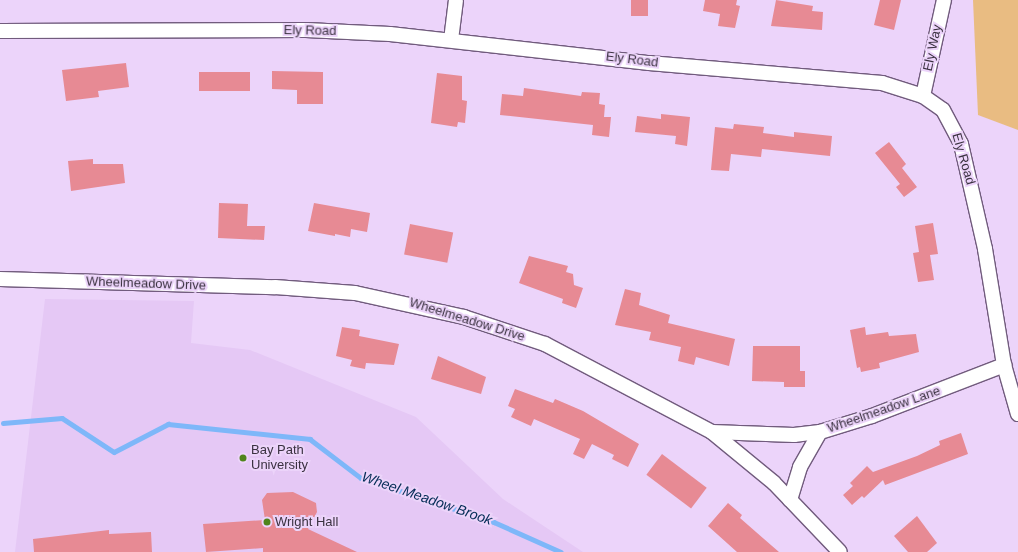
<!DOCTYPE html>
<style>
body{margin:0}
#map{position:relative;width:1018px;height:552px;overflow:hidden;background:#ecd4fa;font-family:Helvetica,sans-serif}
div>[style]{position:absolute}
.built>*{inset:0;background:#e5c8f5}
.green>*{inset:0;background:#e9bc82}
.stream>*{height:4.5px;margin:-2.25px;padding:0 2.25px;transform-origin:2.25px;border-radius:2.25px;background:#7eb7f9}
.building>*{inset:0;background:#e78a94;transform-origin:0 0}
.roads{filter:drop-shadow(1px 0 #715b7d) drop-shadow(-1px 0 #715b7d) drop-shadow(0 1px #715b7d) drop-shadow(0 -1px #715b7d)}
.street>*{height:14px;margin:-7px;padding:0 7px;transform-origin:7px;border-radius:7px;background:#fff}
.dots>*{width:11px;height:11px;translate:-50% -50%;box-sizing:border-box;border:2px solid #ecd4fa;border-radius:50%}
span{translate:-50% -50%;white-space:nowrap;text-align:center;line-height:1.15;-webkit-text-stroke:4px #ecd4fa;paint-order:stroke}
.street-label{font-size:13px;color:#3b3241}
.poi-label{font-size:13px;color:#3b3241}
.left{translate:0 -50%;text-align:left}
.water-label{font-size:14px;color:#042c56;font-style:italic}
</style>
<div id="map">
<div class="built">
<i style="clip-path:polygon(45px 299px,194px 301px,191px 343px,250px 350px,416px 417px,503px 499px,583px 552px,15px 552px)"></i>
</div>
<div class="green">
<i style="clip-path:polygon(973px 0,1018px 0,1018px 130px,978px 115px)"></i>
</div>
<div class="stream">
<i style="left:3px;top:423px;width:59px;rotate:-4.8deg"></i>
<i style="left:62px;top:418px;width:62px;rotate:33.2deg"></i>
<i style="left:114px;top:452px;width:61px;rotate:-27.4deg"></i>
<i style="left:168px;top:424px;width:143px;rotate:6deg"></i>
<i style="left:310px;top:439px;width:64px;rotate:37.4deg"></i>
<i style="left:361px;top:478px;width:140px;rotate:18.3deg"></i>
<i style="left:494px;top:522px;width:73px;rotate:24.1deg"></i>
</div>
<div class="building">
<i style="left:631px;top:0;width:17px;height:16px"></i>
<i style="clip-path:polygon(705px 0,737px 0,736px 5px,740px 6px,735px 28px,718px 26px,720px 14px,703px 11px)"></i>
<i style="clip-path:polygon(776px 0,813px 6px,812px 11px,823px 12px,822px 30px,771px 26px)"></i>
<i style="clip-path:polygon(880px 0,901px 0,894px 30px,874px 25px)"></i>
<i style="clip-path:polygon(126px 63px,129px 87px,98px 91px,99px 97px,66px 101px,62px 70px)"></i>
<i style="clip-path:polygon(272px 71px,323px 72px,323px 104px,297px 104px,297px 90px,272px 89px)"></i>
<i style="left:250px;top:72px;width:19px;height:51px;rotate:90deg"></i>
<i style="clip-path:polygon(437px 73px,462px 76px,462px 100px,467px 101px,465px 123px,458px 122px,457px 127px,431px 123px)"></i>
<i style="clip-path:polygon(524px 88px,581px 96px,582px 92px,600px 93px,599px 104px,605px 105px,604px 117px,611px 117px,609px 137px,592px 135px,593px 125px,500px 115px,502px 94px,523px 96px)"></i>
<i style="clip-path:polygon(661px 114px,690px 117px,687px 146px,675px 144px,676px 136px,635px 132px,637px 116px,661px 119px)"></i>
<i style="clip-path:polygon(734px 124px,764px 127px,763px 133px,794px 137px,794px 132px,832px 136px,830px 156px,762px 149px,761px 157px,731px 154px,729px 171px,711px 170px,715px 127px,733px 129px)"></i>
<i style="clip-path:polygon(889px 142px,906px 164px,902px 168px,917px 187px,904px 197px,896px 187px,900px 184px,875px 153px)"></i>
<i style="clip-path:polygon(93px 159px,93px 164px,123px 164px,125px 183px,71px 191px,68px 161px)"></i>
<i style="clip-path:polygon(219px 203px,248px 204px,247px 226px,265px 226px,264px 240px,218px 238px)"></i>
<i style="clip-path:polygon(314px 203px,370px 213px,367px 232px,351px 229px,350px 237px,335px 234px,335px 236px,308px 231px)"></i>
<i style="clip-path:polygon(933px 223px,938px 254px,930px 255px,934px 280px,918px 282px,913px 253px,919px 252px,915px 226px)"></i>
<i style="left:410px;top:224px;width:44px;height:31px;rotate:11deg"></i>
<i style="clip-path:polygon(529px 256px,568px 266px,566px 272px,573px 274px,574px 285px,583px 288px,576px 308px,562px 303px,563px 299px,519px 283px)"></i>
<i style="clip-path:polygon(625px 289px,641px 293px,639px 305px,670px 315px,668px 323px,735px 339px,729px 366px,696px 357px,694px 365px,678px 361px,681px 347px,649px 340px,651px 332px,615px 325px)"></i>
<i style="clip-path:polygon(342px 327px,360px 330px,359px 336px,399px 344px,394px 365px,366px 363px,365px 369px,350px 366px,352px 360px,336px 356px)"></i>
<i style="clip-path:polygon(865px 327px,866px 335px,888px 332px,889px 336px,916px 334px,919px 352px,879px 363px,880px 368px,861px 372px,860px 367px,857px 368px,850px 330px)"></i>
<i style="clip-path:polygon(753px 346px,800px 346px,800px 371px,805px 371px,805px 387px,784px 387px,784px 382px,752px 381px)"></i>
<i style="clip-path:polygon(438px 356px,486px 377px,481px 394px,431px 379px)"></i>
<i style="clip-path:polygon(515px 389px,553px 403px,555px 399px,583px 411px,639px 444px,628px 467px,612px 459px,614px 455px,592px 444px,584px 459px,573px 454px,580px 439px,534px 419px,531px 426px,511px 417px,515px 409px,508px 406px)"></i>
<i style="clip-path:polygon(961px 433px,968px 454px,885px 485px,883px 480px,864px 498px,862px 496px,852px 505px,843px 495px,853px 486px,850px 483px,867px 466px,873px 472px,917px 456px,940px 445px,939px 441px)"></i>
<i style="left:662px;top:454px;width:56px;height:26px;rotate:37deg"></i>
<i style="clip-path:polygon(293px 492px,316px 503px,317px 512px,308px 529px,357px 552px,263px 552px,263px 548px,206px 552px,203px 524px,265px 520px,262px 500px,267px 493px)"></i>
<i style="clip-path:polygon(728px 503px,742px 515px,740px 518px,779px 552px,737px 552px,708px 526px)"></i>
<i style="clip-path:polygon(917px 516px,937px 543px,927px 552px,908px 552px,894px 536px)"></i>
<i style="clip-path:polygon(109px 530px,109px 534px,151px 532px,152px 552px,34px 552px,33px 539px)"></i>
</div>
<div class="roads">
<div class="street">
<i style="left:0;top:31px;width:306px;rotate:-0.2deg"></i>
<i style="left:306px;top:30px;width:84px;rotate:2.7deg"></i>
<i style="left:390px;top:34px;width:261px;rotate:6.4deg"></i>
<i style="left:649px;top:63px;width:234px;rotate:4.9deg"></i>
<i style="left:882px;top:83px;width:43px;rotate:17.6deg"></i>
<i style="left:923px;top:96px;width:24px;rotate:35deg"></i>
<i style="left:943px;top:110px;width:38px;rotate:62deg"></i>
<i style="left:961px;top:144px;width:108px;rotate:77.1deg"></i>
<i style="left:985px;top:249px;width:118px;rotate:80.7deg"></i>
<i style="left:1004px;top:365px;width:51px;rotate:74.1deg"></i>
<i style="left:451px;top:40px;width:40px;rotate:-82.9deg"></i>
<i style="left:923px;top:96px;width:98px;rotate:-77.7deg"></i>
<i style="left:0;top:279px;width:275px;rotate:1.7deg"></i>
<i style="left:275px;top:287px;width:80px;rotate:4.3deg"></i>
<i style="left:355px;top:293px;width:112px;rotate:12.4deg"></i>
<i style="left:464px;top:317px;width:85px;rotate:18.4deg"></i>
<i style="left:545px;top:344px;width:189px;rotate:27.8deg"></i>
<i style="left:712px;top:432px;width:80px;rotate:39.4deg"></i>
<i style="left:774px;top:483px;width:95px;rotate:46.3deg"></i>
<i style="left:712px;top:432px;width:82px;rotate:2.1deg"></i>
<i style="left:794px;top:435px;width:26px;rotate:-7deg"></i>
<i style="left:820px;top:432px;width:54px;rotate:-17.1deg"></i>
<i style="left:872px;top:416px;width:142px;rotate:-21.1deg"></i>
<i style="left:790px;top:500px;width:34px;rotate:-73deg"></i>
<i style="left:800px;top:467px;width:40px;rotate:-60.3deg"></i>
</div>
</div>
<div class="dots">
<i style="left:243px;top:458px;background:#4f841b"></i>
<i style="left:267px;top:522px;background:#4f841b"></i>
</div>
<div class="street-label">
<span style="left:310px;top:31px;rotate:1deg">Ely Road</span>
<span style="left:933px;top:48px;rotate:-78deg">Ely Way</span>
<span style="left:632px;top:60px;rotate:7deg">Ely Road</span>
<span style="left:963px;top:159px;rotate:74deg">Ely Road</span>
<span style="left:146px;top:284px;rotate:2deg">Wheelmeadow Drive</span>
<span style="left:467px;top:320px;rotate:17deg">Wheelmeadow Drive</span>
<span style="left:884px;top:410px;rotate:-19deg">Wheelmeadow Lane</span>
</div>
<div class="poi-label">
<span class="left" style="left:251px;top:458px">Bay Path<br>University</span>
<span class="left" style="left:275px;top:522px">Wright Hall</span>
</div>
<div class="water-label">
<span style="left:427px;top:498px;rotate:19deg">Wheel Meadow Brook</span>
</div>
</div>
